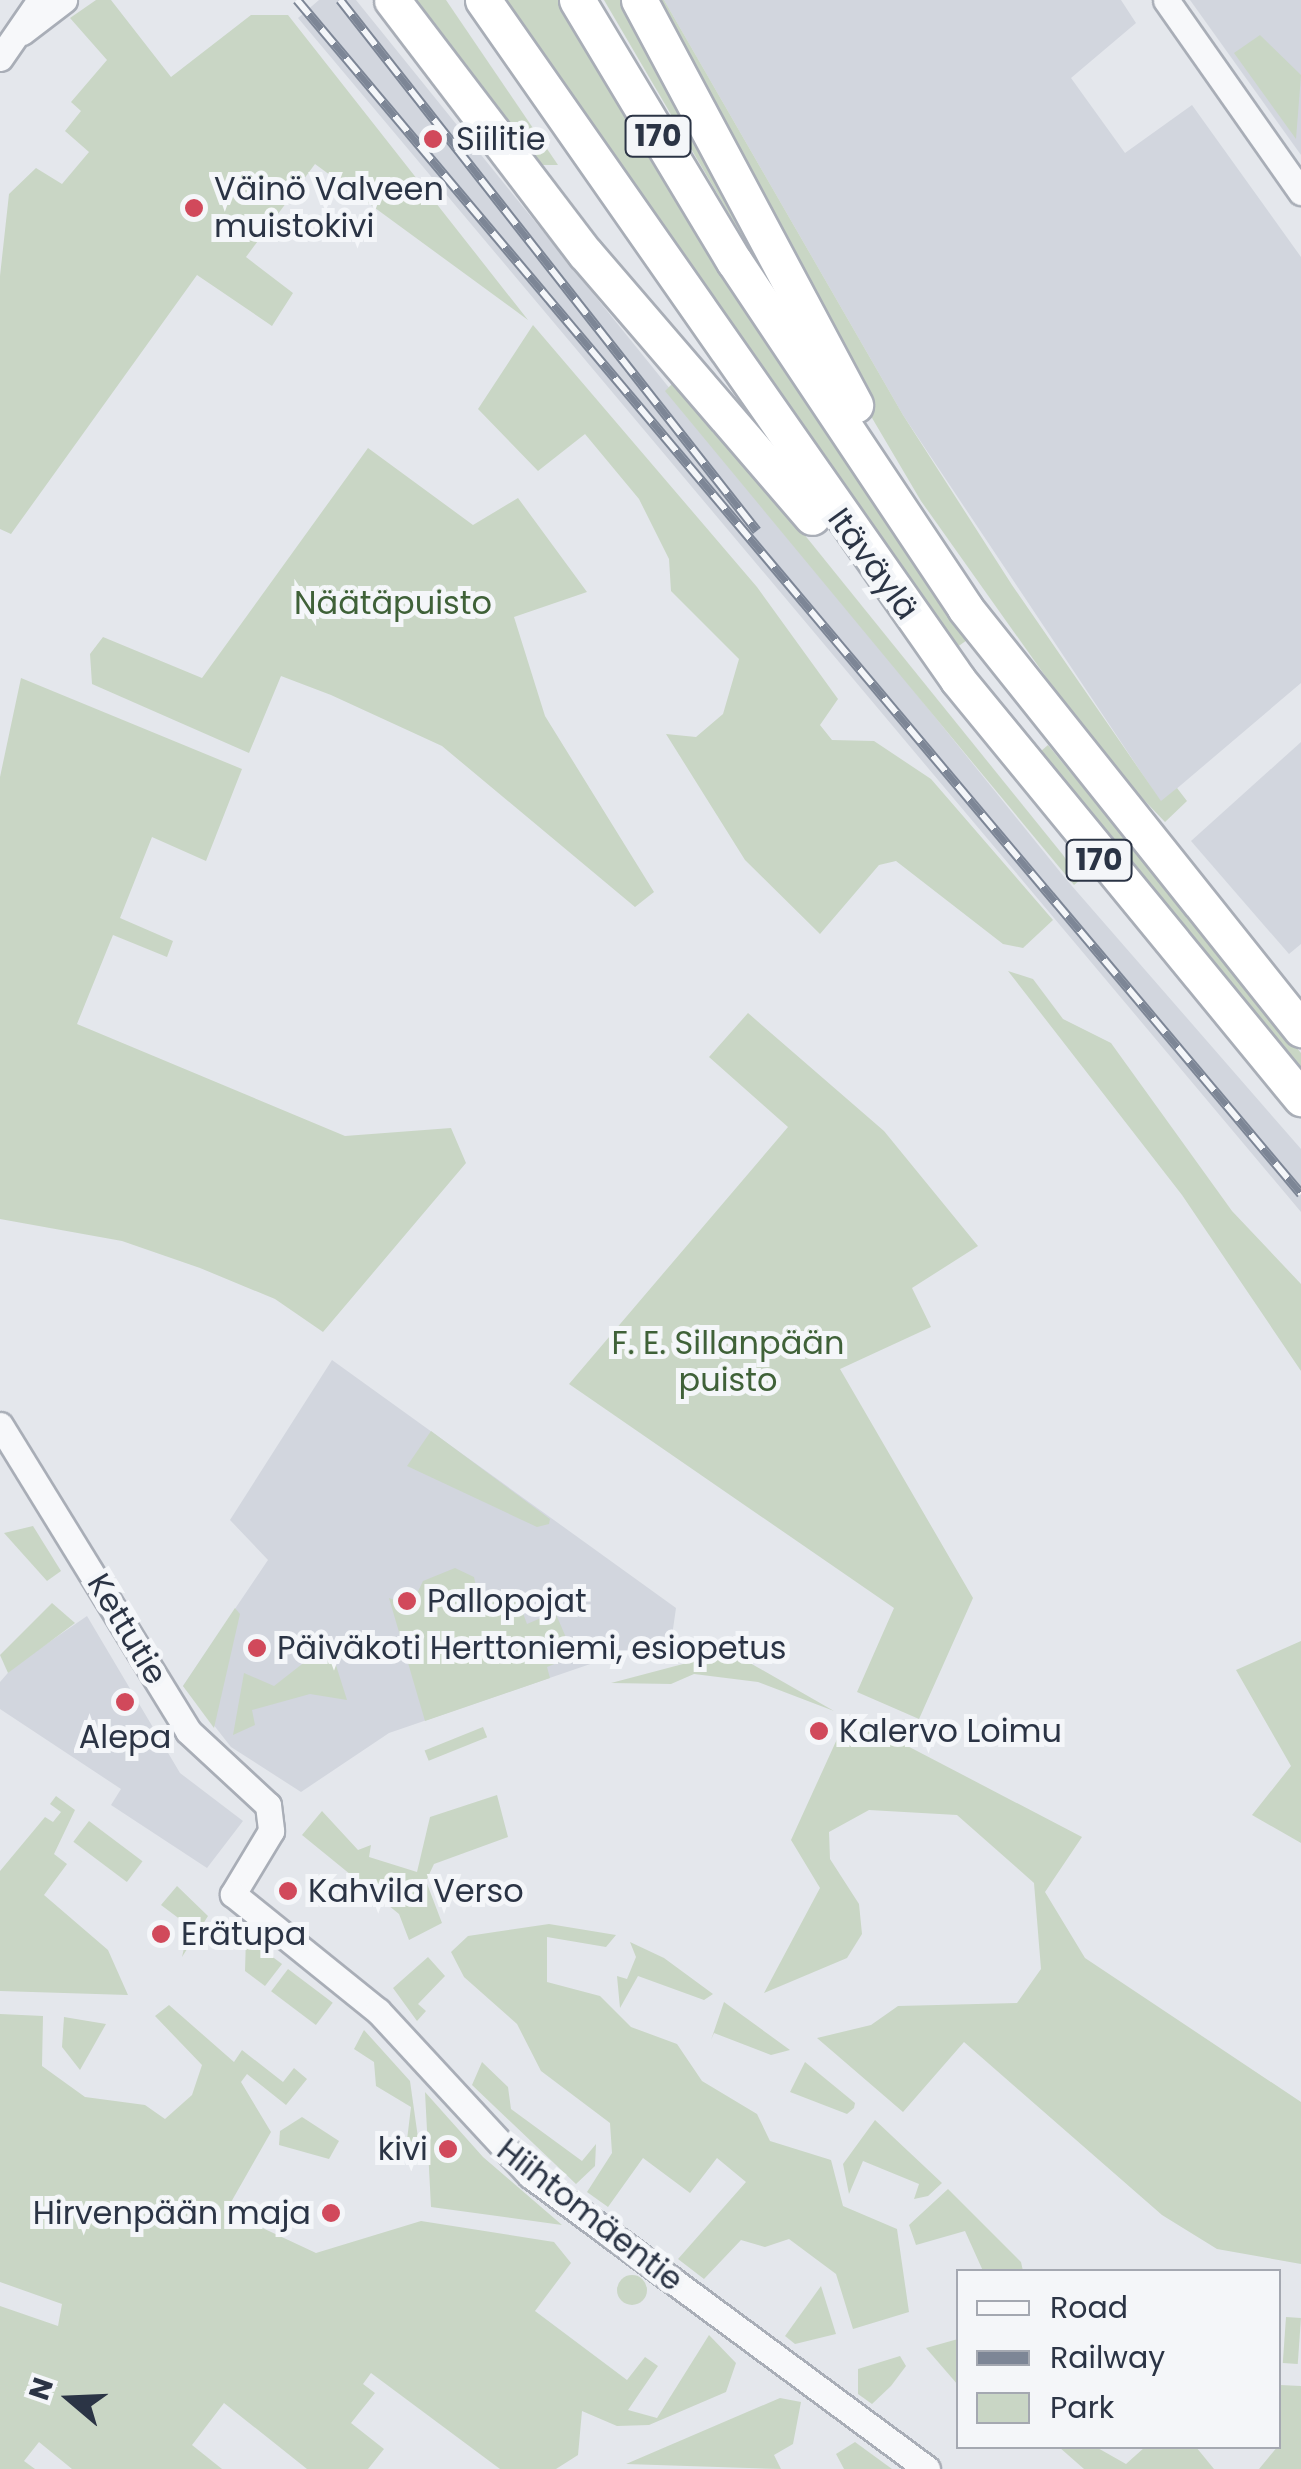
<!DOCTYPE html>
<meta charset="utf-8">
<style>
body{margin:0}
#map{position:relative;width:1301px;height:2469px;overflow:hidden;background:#e4e7ec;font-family:Poppins,sans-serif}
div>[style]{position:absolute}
.built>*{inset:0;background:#d2d6de}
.green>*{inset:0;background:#c9d6c5;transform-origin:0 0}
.round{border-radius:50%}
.roads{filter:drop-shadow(2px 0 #a9aeb7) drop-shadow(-2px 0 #a9aeb7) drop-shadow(0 2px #a9aeb7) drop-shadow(0 -2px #a9aeb7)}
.minor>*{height:25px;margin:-12.5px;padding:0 12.5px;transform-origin:12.5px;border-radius:12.5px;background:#f7f8fa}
.highway>*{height:35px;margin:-17.5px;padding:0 17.5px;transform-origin:17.5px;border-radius:17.5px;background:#fff}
.rail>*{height:10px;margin-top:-5px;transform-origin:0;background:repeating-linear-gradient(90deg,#f4f6f9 0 19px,#7d8696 0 38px);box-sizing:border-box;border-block:2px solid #7d8696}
.dots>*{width:28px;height:28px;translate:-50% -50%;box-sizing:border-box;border:5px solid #f4f6f9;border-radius:50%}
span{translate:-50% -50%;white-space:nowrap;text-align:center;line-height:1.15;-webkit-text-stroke:10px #f4f6f9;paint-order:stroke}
.shield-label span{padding:2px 8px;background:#f4f6f9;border:2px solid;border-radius:8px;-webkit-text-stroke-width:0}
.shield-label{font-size:30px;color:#2b3445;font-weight:700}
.poi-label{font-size:32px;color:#2b3445}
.left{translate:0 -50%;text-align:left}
.right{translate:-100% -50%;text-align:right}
.street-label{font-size:32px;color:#2b3445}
.park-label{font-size:32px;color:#3f6138}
.legend{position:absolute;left:956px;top:2269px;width:325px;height:180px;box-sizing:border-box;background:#f4f6f9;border:2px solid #a4a8b1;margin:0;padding:12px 18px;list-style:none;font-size:30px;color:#2b3445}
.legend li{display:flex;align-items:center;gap:20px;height:50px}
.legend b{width:50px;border:2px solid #a4a8b1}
.north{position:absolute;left:20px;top:2349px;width:100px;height:100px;-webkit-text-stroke:8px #f4f6f9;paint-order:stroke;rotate:289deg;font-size:28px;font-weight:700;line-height:40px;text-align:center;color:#2b3445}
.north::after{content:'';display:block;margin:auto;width:35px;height:45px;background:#2b3445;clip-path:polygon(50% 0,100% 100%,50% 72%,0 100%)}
</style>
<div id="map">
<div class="built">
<i style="clip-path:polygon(319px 0,356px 0,1065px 878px,1301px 1149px,1301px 1212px,298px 18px)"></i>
<i style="clip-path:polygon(664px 0,1121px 0,1136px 23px,1071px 78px,1125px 153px,1192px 105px,1301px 257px,1301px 683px,1161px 802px,903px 415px)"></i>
<i style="clip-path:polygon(1190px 0,1301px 0,1301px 155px)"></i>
<i style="clip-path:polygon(1301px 742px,1301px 944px,1289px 954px,1191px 841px)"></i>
<i style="clip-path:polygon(332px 1360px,676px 1608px,672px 1636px,389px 1733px,301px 1792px,231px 1747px,183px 1686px,268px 1560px,230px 1520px)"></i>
<i style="clip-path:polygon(87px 1616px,180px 1773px,243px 1821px,207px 1868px,111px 1805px,121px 1789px,0 1709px,0 1682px,13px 1667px)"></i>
</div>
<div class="green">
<i style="clip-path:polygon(96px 0,111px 0,171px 77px,251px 15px,288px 15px,528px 320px,315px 164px,246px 257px,293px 293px,272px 326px,197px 275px,11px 534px,0 529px,0 276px,9px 194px,36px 168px,62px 184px,89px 152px,65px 131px,81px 111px,71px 102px,107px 60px,70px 18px)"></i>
<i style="clip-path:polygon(413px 0,446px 0,558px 165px,530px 165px)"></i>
<i style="clip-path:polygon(500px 0,558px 0,684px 210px,970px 638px,953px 650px)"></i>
<i style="clip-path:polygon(604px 0,632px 0,754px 252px,745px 241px)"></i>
<i style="clip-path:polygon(655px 0,664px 0,903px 415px,1012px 585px,1161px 801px,1177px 788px,1187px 801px,1165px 822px,1102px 756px,921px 501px,829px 345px)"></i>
<i style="clip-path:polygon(1260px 35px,1301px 75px,1296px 139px,1234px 53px)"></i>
<i style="clip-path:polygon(533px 325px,757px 587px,838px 699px,820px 725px,832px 740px,874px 741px,931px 779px,1053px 920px,1023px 948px,1003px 944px,896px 861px,879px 865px,820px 934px,745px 860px,666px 734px,696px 737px,723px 714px,739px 659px,671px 591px,669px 559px,639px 499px,585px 434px,538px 471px,478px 409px)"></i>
<i style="clip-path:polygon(678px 378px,1063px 855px,1080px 880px,1074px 885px,665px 391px)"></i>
<i style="clip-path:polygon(368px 448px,473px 525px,518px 498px,587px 592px,514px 617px,545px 716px,654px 892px,635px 907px,442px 746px,331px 695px,281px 676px,249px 753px,92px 684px,90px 654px,103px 637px,202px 678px)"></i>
<i style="clip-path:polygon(21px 678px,242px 769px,206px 861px,152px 837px,120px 918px,173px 941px,167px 957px,113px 935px,77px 1024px,345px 1136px,451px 1128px,466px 1163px,323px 1332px,275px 1299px,200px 1268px,122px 1241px,0 1219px,0 777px)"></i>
<i style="clip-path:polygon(1048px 745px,1301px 1053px,1301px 1078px,1033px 758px)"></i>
<i style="clip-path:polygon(1008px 971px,1033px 979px,1063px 1019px,1111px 1043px,1232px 1211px,1301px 1284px,1301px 1371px,1182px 1195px)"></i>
<i style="clip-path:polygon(748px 1013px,884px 1131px,978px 1246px,912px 1288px,931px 1327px,840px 1369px,973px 1598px,919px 1719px,857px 1692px,894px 1608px,569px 1384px,788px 1127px,709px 1057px)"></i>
<i style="clip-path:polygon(431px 1431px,550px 1519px,549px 1524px,537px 1527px,407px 1466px)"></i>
<i style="clip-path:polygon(33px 1526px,61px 1571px,47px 1581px,4px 1533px)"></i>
<i style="clip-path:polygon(455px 1568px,474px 1577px,478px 1597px,518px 1600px,527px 1624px,555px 1612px,574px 1656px,547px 1667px,550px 1678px,425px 1721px,389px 1598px,411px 1606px,423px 1581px)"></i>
<i style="clip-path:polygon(52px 1603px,75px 1623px,8px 1673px,0 1655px)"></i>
<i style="clip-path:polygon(235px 1608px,240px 1614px,214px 1728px,183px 1686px)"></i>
<i style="clip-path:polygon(1301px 1641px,1301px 1843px,1252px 1815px,1291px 1766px,1236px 1670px)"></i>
<i style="clip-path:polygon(329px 1643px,347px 1700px,310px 1694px,252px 1710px,255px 1725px,233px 1735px,244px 1673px,274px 1686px)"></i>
<i style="clip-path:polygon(721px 1654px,750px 1663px,834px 1711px,758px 1682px,694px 1674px,671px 1684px,611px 1683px)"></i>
<i style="clip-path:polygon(848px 1715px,1082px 1837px,1045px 1892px,1085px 1958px,1301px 2102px,1301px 2264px,1217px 2249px,1162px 2215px,964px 2042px,903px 2112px,817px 2038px,871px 2025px,898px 2006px,1017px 2003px,1041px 1969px,1034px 1883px,957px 1815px,869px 1810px,829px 1832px,830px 1859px,859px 1904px,862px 1934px,847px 1958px,764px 1993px,820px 1888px,791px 1840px)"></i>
<i style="left:483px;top:1727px;width:11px;height:63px;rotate:68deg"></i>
<i style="clip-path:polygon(497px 1795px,508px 1837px,434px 1864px,426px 1881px,442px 1923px,409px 1940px,399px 1914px,302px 1835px,322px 1811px,358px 1850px,371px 1845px,369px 1857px,417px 1872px,430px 1817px)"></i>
<i style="clip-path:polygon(56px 1796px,75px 1810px,54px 1854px,67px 1864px,44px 1895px,108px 1950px,128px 1995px,0 1991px,0 1871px,45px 1817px,53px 1822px,61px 1812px,50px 1804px)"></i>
<i style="left:89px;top:1821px;width:67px;height:26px;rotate:37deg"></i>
<i style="clip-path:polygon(177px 1886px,208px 1916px,182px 1957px,189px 1926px,161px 1905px)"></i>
<i style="clip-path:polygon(549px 1924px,616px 1935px,606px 1947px,547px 1937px,547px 1982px,600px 1996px,631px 2027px,677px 2044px,702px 2081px,757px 2114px,770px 2141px,831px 2160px,843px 2206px,897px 2229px,909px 2312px,853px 2329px,836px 2274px,789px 2239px,765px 2247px,741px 2240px,704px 2279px,678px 2259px,746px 2182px,717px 2158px,690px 2193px,643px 2158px,608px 2207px,587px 2192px,612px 2153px,610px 2123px,541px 2071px,517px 2024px,464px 1977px,451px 1952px,468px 1936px)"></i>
<i style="clip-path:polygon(246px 1937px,282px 1964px,265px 1986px,245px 1971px)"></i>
<i style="clip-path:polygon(630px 1942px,664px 1958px,713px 1994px,704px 2000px,638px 1976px,620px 2008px,617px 1976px,627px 1979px,636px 1957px)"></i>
<i style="clip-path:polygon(428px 1957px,445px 1976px,418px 2004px,426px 2011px,417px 2021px,393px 1988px)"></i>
<i style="left:288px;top:1969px;width:56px;height:28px;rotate:37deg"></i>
<i style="clip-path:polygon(724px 2002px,790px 2050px,771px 2055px,714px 2033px,711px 2040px)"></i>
<i style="clip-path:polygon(169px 2005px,234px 2062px,242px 2050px,283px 2082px,294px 2068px,307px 2079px,286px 2105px,247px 2074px,241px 2082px,271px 2132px,226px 2211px,316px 2253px,421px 2221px,554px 2242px,571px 2263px,535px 2311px,627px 2380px,645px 2357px,658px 2366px,628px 2410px,657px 2418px,709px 2335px,736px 2363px,726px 2392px,649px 2425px,617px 2426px,582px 2411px,578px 2455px,556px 2469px,500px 2469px,371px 2373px,363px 2384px,375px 2393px,351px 2423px,384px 2449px,368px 2469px,307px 2469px,224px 2403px,192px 2445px,222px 2469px,72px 2469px,39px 2442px,24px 2461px,35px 2469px,0 2469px,0 2306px,58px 2326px,62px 2304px,0 2282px,0 2014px,43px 2016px,42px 2066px,85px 2097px,145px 2105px,165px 2119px,192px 2095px,202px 2065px,155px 2016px)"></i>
<i style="clip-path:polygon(64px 2017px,106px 2024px,80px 2070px,62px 2047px)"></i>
<i style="clip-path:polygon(364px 2030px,410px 2081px,421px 2159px,406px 2148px,411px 2107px,376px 2086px,374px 2062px,354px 2049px)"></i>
<i style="clip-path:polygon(482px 2062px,508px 2087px,511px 2109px,582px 2161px,596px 2144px,595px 2166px,576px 2184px,472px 2085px)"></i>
<i style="clip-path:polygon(805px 2062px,855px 2103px,854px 2108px,847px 2114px,790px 2092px)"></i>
<i style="clip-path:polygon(425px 2092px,483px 2157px,562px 2225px,431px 2207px)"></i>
<i style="clip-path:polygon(302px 2117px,339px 2141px,329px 2159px,279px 2145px,280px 2131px)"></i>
<i style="clip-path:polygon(875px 2120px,942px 2183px,928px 2196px,914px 2199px,919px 2184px,863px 2161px,849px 2194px,843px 2164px)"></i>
<i style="clip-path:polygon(948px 2189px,1021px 2262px,1023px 2271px,983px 2271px,965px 2231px,916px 2245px,909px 2225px)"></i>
<i class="round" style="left:617px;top:2275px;width:30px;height:30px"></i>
<i style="clip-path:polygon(821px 2286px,836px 2334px,795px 2344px,785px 2336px)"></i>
<i style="left:1286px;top:2317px;width:15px;height:46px;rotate:4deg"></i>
<i style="clip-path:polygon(958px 2339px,958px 2385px,926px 2348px)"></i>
<i style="clip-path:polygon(900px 2356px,906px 2366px,891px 2386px,872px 2404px,858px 2394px,858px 2369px)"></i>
<i style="clip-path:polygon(1280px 2385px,1301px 2386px,1301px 2469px,1259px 2469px,1278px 2446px)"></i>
<i style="clip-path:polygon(780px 2398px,801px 2402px,793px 2444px,774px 2455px,781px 2469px,626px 2464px)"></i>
<i style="clip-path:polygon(855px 2442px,892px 2469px,844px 2469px,836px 2454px)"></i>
<i style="clip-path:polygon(1059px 2447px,1096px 2447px,1126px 2464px,1145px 2447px,1196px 2447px,1214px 2469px,1084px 2469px)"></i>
</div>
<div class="roads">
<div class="minor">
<i style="left:1166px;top:0;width:235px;rotate:54.9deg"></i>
<i style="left:22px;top:32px;width:53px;rotate:-37.3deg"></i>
<i style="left:0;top:58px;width:70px;rotate:-55.4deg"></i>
<i style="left:0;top:1425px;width:359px;rotate:58.4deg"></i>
<i style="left:188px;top:1731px;width:109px;rotate:42.8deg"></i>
<i style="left:268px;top:1805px;width:26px;rotate:83deg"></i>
<i style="left:271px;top:1831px;width:74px;rotate:121.1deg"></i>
<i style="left:233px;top:1894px;width:186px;rotate:38.9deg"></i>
<i style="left:378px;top:2011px;width:224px;rotate:47.2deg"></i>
<i style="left:530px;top:2175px;width:494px;rotate:36.5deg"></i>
</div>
<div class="highway">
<i style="left:392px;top:0;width:318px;rotate:52.7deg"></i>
<i style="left:585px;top:253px;width:348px;rotate:49.3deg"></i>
<i style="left:483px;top:0;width:829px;rotate:55.06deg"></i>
<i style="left:958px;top:680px;width:541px;rotate:50.63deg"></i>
<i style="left:577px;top:0;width:305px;rotate:59deg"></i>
<i style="left:734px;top:261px;width:417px;rotate:56.3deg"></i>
<i style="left:965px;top:608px;width:539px;rotate:51.41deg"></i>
<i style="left:639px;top:0;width:459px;rotate:61.9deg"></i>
</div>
</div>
<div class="rail">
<i style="left:297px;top:0;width:1560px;rotate:49.94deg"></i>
<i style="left:340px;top:0;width:675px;rotate:51.86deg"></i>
</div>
<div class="dots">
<i style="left:433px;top:139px;background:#d1495b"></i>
<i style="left:194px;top:208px;background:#d1495b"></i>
<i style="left:407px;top:1601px;background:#d1495b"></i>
<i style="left:257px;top:1648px;background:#d1495b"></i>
<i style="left:125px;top:1702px;background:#d1495b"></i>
<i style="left:819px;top:1731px;background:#d1495b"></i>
<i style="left:288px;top:1891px;background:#d1495b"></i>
<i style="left:161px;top:1934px;background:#d1495b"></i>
<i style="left:448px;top:2149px;background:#d1495b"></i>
<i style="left:331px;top:2213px;background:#d1495b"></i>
</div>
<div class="shield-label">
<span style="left:658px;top:136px">170</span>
<span style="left:1099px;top:860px">170</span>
</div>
<div class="poi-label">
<span class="left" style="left:456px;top:139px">Siilitie</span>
<span class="left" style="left:214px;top:208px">Väinö Valveen<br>muistokivi</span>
<span class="left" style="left:427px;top:1601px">Pallopojat</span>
<span class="left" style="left:277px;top:1648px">Päiväkoti Herttoniemi, esiopetus</span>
<span class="left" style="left:839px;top:1731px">Kalervo Loimu</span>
<span style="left:125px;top:1737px">Alepa</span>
<span class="left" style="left:308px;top:1891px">Kahvila Verso</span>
<span class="left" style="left:181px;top:1934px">Erätupa</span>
<span class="right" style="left:428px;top:2149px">kivi</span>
<span class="right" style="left:311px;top:2213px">Hirvenpään maja</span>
</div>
<div class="street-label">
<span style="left:873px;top:564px;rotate:54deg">Itäväylä</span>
<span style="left:127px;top:1629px;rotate:59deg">Kettutie</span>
<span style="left:590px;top:2215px;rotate:38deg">Hiihtomäentie</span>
</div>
<div class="park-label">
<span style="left:393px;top:603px">Näätäpuisto</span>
<span style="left:728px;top:1362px">F. E. Sillanpään<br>puisto</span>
</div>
<ul class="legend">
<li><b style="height:12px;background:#f7f8fa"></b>Road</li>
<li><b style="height:12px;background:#7d8696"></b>Railway</li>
<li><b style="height:28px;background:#c9d6c5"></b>Park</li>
</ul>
<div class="north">N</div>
</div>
